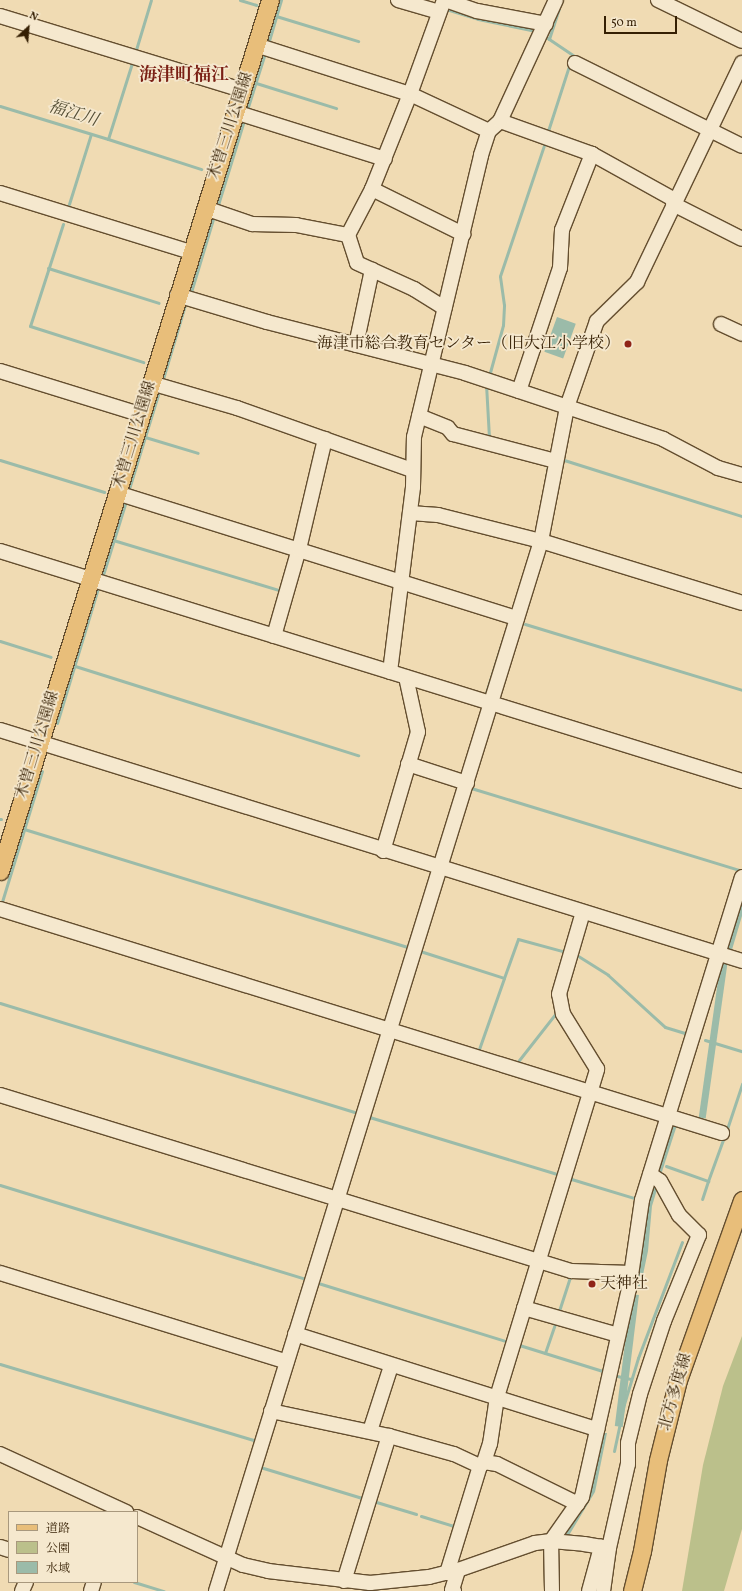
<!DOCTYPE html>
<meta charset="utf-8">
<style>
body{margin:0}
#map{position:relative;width:742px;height:1591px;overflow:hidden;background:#f0dbb3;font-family:Vollkorn,"Noto Serif JP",serif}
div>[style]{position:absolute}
.green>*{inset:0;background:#bbc08b}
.water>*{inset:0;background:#9bbba9;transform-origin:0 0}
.stream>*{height:3px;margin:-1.5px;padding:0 1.5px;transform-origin:1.5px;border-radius:1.5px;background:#9bbba9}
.roads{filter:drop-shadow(1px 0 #644e2f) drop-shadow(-1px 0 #644e2f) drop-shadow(0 1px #644e2f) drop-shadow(0 -1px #644e2f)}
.minor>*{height:14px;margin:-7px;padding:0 7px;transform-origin:7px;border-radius:7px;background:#f5e8ce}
.major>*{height:17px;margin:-8.5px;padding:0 8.5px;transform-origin:8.5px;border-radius:8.5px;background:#e8be7a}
.dots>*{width:11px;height:11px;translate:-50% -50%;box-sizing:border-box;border:2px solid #f5e8ce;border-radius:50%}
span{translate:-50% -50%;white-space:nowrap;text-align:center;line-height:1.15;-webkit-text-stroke:3.5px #f5e8ce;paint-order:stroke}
.street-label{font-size:16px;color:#351f03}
.poi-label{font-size:16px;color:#351f03}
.right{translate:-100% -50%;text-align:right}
.left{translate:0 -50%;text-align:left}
.water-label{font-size:17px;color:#544e35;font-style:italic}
.quarter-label{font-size:18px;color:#7a1f14;font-weight:700}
.legend{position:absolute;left:8px;top:1511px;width:130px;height:72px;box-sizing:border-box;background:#f5e8ce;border:1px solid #a8987d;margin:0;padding:5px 7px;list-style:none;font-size:12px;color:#351f03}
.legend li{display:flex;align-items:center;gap:8px;height:20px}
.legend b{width:20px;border:1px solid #a8987d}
.north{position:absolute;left:8px;top:8px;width:40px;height:40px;-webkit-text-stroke:3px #f5e8ce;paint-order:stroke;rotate:26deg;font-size:11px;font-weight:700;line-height:16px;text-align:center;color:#351f03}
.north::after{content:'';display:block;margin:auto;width:14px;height:18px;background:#351f03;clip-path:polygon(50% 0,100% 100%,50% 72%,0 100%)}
.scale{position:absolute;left:604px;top:16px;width:73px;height:18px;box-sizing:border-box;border:2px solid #351f03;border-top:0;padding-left:5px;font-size:12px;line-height:14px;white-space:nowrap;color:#351f03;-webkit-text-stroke:3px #f5e8ce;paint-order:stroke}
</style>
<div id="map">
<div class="green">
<i style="clip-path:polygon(742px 1336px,742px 1529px,724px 1591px,682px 1591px,703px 1465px,723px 1386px)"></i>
</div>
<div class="water">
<i style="left:557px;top:317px;width:20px;height:37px;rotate:20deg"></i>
<i style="clip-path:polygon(742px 892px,742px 916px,731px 953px,724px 950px)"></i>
<i style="left:721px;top:959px;width:7px;height:160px;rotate:8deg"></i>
<i style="clip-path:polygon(671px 1121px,678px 1122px,660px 1178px,655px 1173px)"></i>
<i style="clip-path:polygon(652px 1181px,659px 1183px,652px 1206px,648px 1251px,640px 1289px,633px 1286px)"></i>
<i style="left:631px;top:1294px;width:8px;height:133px;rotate:7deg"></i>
<i style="clip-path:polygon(600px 1433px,607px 1433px,595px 1492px,568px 1537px,564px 1530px)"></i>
</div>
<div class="stream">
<i style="left:240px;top:0;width:17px;rotate:17deg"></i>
<i style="left:446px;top:9px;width:34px;rotate:17deg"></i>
<i style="left:478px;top:19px;width:59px;rotate:11.7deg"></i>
<i style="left:276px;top:16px;width:86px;rotate:17deg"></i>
<i style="left:545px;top:36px;width:5px;rotate:37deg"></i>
<i style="left:549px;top:39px;width:32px;rotate:-72deg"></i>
<i style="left:549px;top:39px;width:34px;rotate:34deg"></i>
<i style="left:268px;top:44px;width:46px;rotate:-73.5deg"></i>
<i style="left:135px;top:53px;width:55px;rotate:-73.2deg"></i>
<i style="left:256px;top:83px;width:84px;rotate:17.4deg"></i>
<i style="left:0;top:106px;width:113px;rotate:17deg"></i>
<i style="left:108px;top:139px;width:80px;rotate:-72.5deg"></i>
<i style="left:247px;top:110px;width:60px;rotate:-72.5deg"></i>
<i style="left:547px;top:134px;width:75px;rotate:-72.1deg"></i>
<i style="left:108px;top:139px;width:98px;rotate:17.9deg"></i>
<i style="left:69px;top:204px;width:73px;rotate:-72.6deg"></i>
<i style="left:217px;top:208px;width:92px;rotate:-72.9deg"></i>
<i style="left:63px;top:224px;width:107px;rotate:107.9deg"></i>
<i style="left:30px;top:326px;width:119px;rotate:17.7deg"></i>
<i style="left:48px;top:268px;width:116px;rotate:17.5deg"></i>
<i style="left:191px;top:292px;width:79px;rotate:-73.2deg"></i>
<i style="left:489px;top:376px;width:53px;rotate:-74.6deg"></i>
<i style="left:503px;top:325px;width:20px;rotate:-87deg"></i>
<i style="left:504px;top:305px;width:29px;rotate:-98deg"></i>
<i style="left:500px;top:276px;width:141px;rotate:-71.4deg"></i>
<i style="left:162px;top:382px;width:80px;rotate:-73.4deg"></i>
<i style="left:486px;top:384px;width:53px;rotate:86.8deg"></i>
<i style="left:489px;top:437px;width:3px;rotate:18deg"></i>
<i style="left:145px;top:437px;width:55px;rotate:16.8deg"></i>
<i style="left:0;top:460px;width:109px;rotate:17.1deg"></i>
<i style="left:564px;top:460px;width:187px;rotate:17.5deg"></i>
<i style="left:545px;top:486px;width:22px;rotate:-82deg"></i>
<i style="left:128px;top:492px;width:106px;rotate:-72.9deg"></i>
<i style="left:113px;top:540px;width:177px;rotate:16.8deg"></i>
<i style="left:102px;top:578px;width:81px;rotate:-72.7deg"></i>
<i style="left:525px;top:624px;width:227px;rotate:16.9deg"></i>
<i style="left:0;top:641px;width:53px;rotate:17.4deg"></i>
<i style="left:75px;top:666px;width:297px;rotate:17.5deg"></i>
<i style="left:486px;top:693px;width:60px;rotate:-72.5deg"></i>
<i style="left:57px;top:723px;width:141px;rotate:-73.1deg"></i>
<i style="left:471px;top:788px;width:280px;rotate:17deg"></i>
<i style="left:0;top:819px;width:1px"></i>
<i style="left:24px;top:829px;width:402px;rotate:17.1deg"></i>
<i style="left:1px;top:905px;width:140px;rotate:-73deg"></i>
<i style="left:420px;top:951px;width:88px;rotate:17.8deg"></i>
<i style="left:504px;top:978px;width:41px;rotate:-70.3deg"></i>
<i style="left:518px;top:939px;width:50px;rotate:15.2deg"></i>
<i style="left:575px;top:954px;width:39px;rotate:32deg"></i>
<i style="left:608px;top:975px;width:77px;rotate:42.4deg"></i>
<i style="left:665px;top:1027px;width:24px;rotate:17deg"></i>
<i style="left:0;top:1003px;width:375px;rotate:17.1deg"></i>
<i style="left:705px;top:1040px;width:39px;rotate:17deg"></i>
<i style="left:478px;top:1052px;width:78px;rotate:-70.6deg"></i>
<i style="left:516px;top:1064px;width:65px;rotate:-51.9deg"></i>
<i style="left:366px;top:1116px;width:203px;rotate:16.9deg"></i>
<i style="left:726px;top:1132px;width:51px;rotate:-71.6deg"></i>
<i style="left:666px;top:1166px;width:45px;rotate:19.7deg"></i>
<i style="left:708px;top:1181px;width:19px;rotate:108deg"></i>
<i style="left:568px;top:1178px;width:72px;rotate:16.9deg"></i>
<i style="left:708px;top:1181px;width:47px;rotate:-70deg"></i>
<i style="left:0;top:1185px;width:322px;rotate:17.1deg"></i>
<i style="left:318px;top:1283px;width:200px;rotate:17.2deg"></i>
<i style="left:558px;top:1314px;width:40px;rotate:-72deg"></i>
<i style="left:516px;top:1344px;width:94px;rotate:17.3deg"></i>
<i style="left:545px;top:1353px;width:34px;rotate:-71deg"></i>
<i style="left:0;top:1364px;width:268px;rotate:16.7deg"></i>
<i style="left:617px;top:1376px;width:14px;rotate:12deg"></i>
<i style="left:614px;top:1451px;width:48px;rotate:-78deg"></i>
<i style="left:624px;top:1404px;width:48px;rotate:-73.1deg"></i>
<i style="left:638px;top:1358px;width:124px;rotate:-69.2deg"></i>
<i style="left:260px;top:1467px;width:110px;rotate:16.9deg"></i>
<i style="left:373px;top:1501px;width:45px;rotate:16.8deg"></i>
<i style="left:421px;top:1516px;width:38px;rotate:17deg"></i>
<i style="left:134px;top:1582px;width:31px;rotate:17deg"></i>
</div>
<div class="roads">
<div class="minor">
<i style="left:398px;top:0;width:43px;rotate:16.3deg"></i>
<i style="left:445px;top:0;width:34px;rotate:19deg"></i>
<i style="left:477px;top:11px;width:70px;rotate:10.7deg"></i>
<i style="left:658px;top:0;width:93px;rotate:26deg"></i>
<i style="left:0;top:16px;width:253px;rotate:17deg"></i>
<i style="left:256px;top:45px;width:162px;rotate:17.7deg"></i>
<i style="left:410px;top:94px;width:87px;rotate:25.1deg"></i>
<i style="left:575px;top:63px;width:186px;rotate:26.4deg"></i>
<i style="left:235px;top:112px;width:157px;rotate:17.4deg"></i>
<i style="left:500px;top:121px;width:98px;rotate:19.7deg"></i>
<i style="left:592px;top:154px;width:95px;rotate:29deg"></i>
<i style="left:372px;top:189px;width:102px;rotate:-68.2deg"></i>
<i style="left:410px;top:94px;width:100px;rotate:-70.1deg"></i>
<i style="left:0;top:193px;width:200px;rotate:17.2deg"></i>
<i style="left:673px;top:204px;width:77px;rotate:26.9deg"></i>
<i style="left:205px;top:208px;width:50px;rotate:18.8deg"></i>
<i style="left:252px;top:224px;width:44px;rotate:1.3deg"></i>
<i style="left:296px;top:225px;width:53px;rotate:10.9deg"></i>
<i style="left:348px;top:235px;width:52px;rotate:-62.4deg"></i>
<i style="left:372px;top:189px;width:102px;rotate:26.3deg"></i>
<i style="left:348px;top:235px;width:29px;rotate:72deg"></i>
<i style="left:357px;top:263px;width:63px;rotate:24.5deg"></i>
<i style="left:414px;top:289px;width:36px;rotate:32deg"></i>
<i style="left:177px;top:295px;width:94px;rotate:16.7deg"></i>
<i style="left:267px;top:322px;width:204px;rotate:14.4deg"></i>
<i style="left:465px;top:373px;width:209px;rotate:18.4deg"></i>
<i style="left:663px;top:439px;width:62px;rotate:27.8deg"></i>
<i style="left:718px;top:468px;width:25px;rotate:16deg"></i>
<i style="left:721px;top:324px;width:23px;rotate:25deg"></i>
<i style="left:356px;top:345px;width:77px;rotate:-78deg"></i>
<i style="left:0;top:371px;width:149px;rotate:17.2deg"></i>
<i style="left:151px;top:383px;width:90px;rotate:16.2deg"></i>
<i style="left:237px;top:408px;width:186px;rotate:19.5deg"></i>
<i style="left:519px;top:391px;width:130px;rotate:-71.6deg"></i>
<i style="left:560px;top:268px;width:38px;rotate:-87deg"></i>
<i style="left:562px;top:230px;width:82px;rotate:-68.5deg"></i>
<i style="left:419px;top:416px;width:31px;rotate:22deg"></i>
<i style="left:448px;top:428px;width:8px;rotate:50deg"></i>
<i style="left:453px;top:434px;width:106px;rotate:14.7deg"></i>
<i style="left:117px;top:493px;width:419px;rotate:17.4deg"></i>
<i style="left:410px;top:513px;width:28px;rotate:4deg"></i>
<i style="left:438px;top:515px;width:106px;rotate:14.2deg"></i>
<i style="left:541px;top:541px;width:210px;rotate:17.1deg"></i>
<i style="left:0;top:551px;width:777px;rotate:17.22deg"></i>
<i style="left:274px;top:636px;width:91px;rotate:-74deg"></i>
<i style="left:299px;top:549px;width:113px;rotate:-76.7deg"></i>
<i style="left:390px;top:672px;width:186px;rotate:-82.9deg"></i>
<i style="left:413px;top:487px;width:50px;rotate:-88.9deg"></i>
<i style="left:414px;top:437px;width:290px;rotate:-76.6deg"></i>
<i style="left:481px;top:155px;width:25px;rotate:-72deg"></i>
<i style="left:489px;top:131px;width:15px;rotate:-42deg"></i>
<i style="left:500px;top:121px;width:133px;rotate:-65.2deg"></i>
<i style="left:0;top:730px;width:777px;rotate:17.29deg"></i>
<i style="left:408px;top:764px;width:62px;rotate:17.9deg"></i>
<i style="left:383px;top:851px;width:124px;rotate:-73.6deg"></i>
<i style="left:418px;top:732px;width:56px;rotate:-102.3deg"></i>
<i style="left:0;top:909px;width:756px;rotate:17.24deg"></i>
<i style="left:0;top:1095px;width:598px;rotate:17.13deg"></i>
<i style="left:571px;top:1271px;width:60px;rotate:1.9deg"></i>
<i style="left:0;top:1273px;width:300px;rotate:17.2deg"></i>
<i style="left:524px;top:1308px;width:98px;rotate:16deg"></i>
<i style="left:295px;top:1334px;width:317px;rotate:17.5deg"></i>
<i style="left:271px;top:1411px;width:121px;rotate:12deg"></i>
<i style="left:389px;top:1436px;width:67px;rotate:15.5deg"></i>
<i style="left:454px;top:1454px;width:29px;rotate:25deg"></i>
<i style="left:480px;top:1466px;width:6px;rotate:-45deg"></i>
<i style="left:484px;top:1462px;width:13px;rotate:9deg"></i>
<i style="left:497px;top:1464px;width:90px;rotate:26.3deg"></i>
<i style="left:370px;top:1431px;width:68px;rotate:-72.1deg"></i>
<i style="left:0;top:1454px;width:139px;rotate:24.7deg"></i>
<i style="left:484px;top:1462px;width:19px;rotate:-72deg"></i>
<i style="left:490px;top:1444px;width:48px;rotate:-81.5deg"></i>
<i style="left:497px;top:1397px;width:343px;rotate:-73deg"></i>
<i style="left:597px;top:1069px;width:65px;rotate:-121.7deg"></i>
<i style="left:563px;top:1014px;width:20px;rotate:-101deg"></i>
<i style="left:559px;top:994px;width:85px;rotate:-73.7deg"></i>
<i style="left:137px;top:1517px;width:116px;rotate:24.4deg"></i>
<i style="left:243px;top:1565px;width:26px;rotate:13deg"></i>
<i style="left:268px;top:1571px;width:103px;rotate:6.7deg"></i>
<i style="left:370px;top:1583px;width:59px;rotate:-5.8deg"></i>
<i style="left:429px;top:1577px;width:30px;rotate:-14deg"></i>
<i style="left:458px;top:1570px;width:82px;rotate:-19.3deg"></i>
<i style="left:535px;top:1543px;width:16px;rotate:-7deg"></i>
<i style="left:551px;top:1541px;width:33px;rotate:5deg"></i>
<i style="left:584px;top:1544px;width:25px;rotate:9deg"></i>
<i style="left:609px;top:1548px;width:43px;rotate:97.9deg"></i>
<i style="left:0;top:1547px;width:9px;rotate:18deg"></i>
<i style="left:609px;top:1548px;width:86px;rotate:-77.3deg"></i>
<i style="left:628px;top:1464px;width:21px;rotate:-90deg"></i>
<i style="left:628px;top:1443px;width:50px;rotate:-76.2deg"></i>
<i style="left:640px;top:1394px;width:77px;rotate:-71.8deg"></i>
<i style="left:664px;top:1321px;width:93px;rotate:-67.9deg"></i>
<i style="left:699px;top:1235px;width:28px;rotate:-135deg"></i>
<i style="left:679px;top:1215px;width:39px;rotate:-119deg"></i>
<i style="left:660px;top:1181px;width:12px;rotate:-145deg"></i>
<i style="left:447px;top:1573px;width:112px;rotate:-72.9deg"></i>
<i style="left:344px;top:1581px;width:152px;rotate:-72.8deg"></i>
<i style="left:22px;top:1591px;width:10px;rotate:-66deg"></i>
<i style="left:91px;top:1591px;width:9px;rotate:-72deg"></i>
<i style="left:216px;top:1591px;width:1099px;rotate:-72.8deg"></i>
<i style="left:541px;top:541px;width:136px;rotate:-79deg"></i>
<i style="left:567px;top:407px;width:91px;rotate:-70.8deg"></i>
<i style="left:597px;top:321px;width:56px;rotate:-44.3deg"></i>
<i style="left:637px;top:282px;width:243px;rotate:-64.4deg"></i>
<i style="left:454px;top:1591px;width:2px;rotate:-153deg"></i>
<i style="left:452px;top:1590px;width:21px;rotate:-73deg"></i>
<i style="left:552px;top:1591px;width:50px;rotate:-91.1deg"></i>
<i style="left:551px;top:1541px;width:54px;rotate:-54.8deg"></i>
<i style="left:582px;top:1497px;width:213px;rotate:-77.3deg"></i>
<i style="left:629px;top:1289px;width:90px;rotate:-81.7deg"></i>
<i style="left:642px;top:1200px;width:338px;rotate:-72.8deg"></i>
<i style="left:589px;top:1591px;width:46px;rotate:-74.7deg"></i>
</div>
<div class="major">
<i style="left:0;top:871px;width:912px;rotate:-72.78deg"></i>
<i style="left:632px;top:1591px;width:41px;rotate:-76deg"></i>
<i style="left:642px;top:1551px;width:92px;rotate:-80deg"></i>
<i style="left:658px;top:1460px;width:82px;rotate:-76deg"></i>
<i style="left:678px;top:1380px;width:191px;rotate:-70.4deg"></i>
</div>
</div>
<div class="dots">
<i style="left:628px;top:344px;background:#8f2418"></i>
<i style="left:592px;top:1284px;background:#8f2418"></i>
</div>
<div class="street-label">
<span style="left:231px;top:126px;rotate:-72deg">木曽三川公園線</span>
<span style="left:135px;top:435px;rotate:-73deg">木曽三川公園線</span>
<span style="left:38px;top:745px;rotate:-73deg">木曽三川公園線</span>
<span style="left:676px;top:1392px;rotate:-74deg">北方多度線</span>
</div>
<div class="poi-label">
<span class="right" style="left:620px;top:344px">海津市総合教育センター（旧大江小学校）</span>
<span class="left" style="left:600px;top:1284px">天神社</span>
</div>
<div class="water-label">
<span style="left:73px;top:114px;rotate:17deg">福江川</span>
</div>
<div class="quarter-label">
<span style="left:184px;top:76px">海津町福江</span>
</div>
<ul class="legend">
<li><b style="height:5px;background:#e8be7a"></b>道路</li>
<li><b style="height:11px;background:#bbc08b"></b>公園</li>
<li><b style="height:11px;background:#9bbba9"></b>水域</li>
</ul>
<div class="north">N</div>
<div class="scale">50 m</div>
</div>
